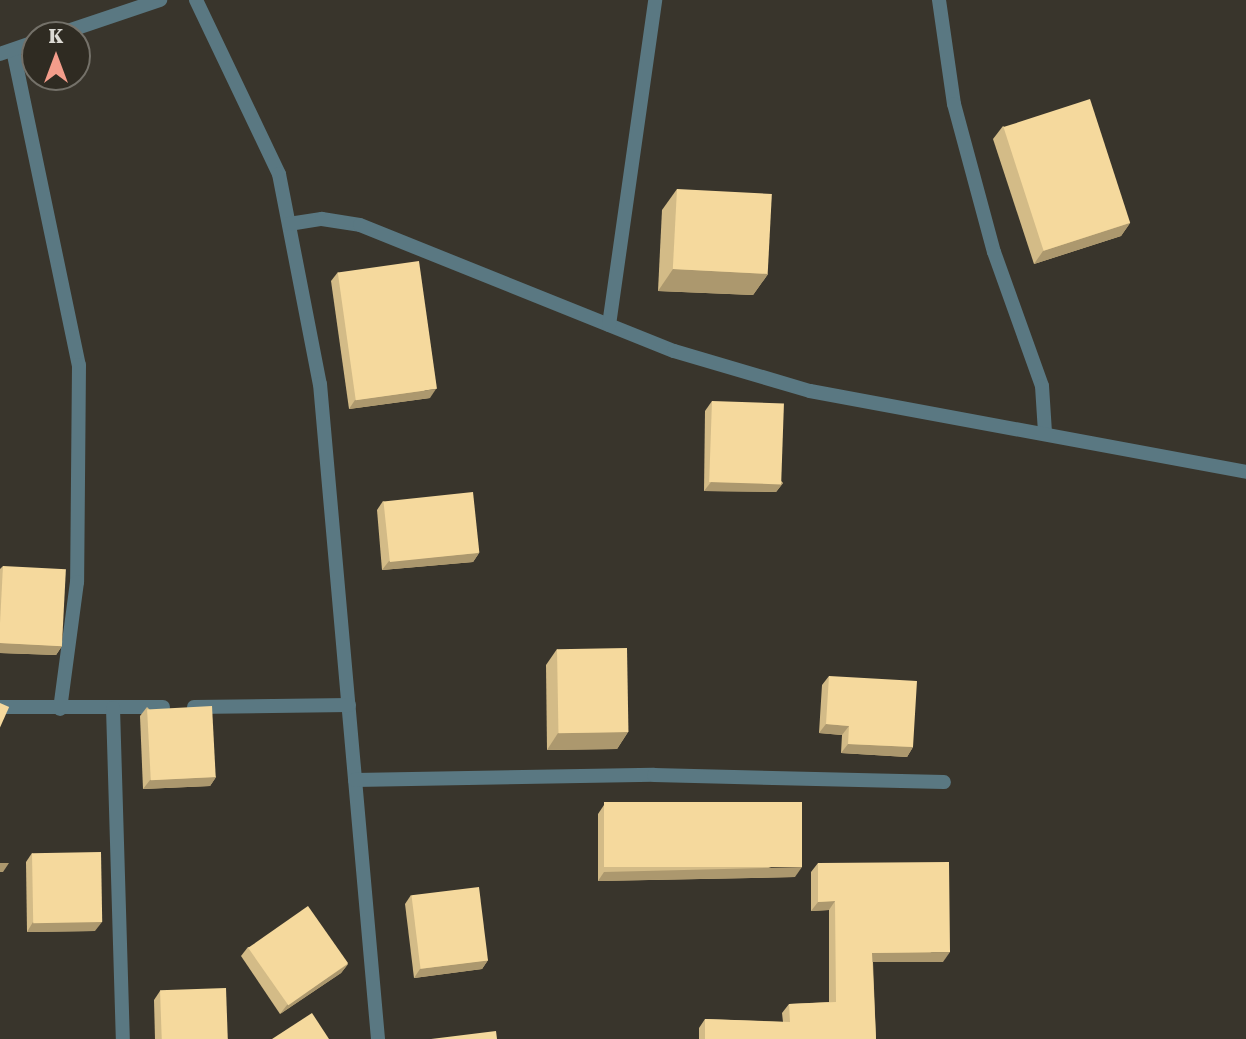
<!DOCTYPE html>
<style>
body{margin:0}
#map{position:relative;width:1246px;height:1039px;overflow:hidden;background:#39352c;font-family:"Roboto Serif",serif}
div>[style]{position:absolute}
.lane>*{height:14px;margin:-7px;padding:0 7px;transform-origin:7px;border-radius:7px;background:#5a7882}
.street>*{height:14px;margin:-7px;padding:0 7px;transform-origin:7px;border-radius:7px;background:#5a7882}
.wall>*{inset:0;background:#d3bb87}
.shaded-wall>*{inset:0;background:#ac986e}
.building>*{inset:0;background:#f5d99d;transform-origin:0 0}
span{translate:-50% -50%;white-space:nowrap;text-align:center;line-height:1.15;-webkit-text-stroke:7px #2f2b22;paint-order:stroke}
.north{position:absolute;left:21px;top:21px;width:70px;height:70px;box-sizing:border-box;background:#2f2b22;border:2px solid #747169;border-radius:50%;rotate:0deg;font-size:19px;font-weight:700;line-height:28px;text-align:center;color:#dcdad4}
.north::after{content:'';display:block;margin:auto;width:24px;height:32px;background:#f49d8b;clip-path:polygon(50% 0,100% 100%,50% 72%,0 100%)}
</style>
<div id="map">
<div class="lane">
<i style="left:939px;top:0;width:105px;rotate:81.8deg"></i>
<i style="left:954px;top:104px;width:153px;rotate:74.9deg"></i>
<i style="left:994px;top:252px;width:142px;rotate:70.3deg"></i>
<i style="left:1042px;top:386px;width:47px;rotate:86.3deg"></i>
</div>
<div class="street">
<i style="left:196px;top:0;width:193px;rotate:64.5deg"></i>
<i style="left:279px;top:174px;width:214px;rotate:79deg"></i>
<i style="left:320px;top:384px;width:658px;rotate:84.94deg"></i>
<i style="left:56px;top:35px;width:110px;rotate:-18.6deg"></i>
<i style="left:13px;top:50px;width:322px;rotate:78.2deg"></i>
<i style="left:79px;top:365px;width:217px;rotate:90.5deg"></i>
<i style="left:77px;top:582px;width:128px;rotate:97.6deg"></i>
<i style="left:0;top:54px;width:37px;rotate:-19deg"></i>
<i style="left:289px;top:224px;width:33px;rotate:-9deg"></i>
<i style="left:322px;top:219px;width:38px;rotate:9deg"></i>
<i style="left:360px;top:225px;width:338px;rotate:21.9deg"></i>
<i style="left:674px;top:351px;width:142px;rotate:16.4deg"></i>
<i style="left:810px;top:391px;width:443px;rotate:10.5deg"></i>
<i style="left:609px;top:325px;width:328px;rotate:-81.9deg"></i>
<i style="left:0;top:707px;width:163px"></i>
<i style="left:194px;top:707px;width:155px;rotate:-0.7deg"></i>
<i style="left:113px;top:708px;width:331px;rotate:88.3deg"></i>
<i style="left:355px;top:780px;width:299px;rotate:-1deg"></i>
<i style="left:654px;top:775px;width:290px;rotate:1.4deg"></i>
</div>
<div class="wall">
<i style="clip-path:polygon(1003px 126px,1130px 223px,1121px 236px,1034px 264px,993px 139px)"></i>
<i style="clip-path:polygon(677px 189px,768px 274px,753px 295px,658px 291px,662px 210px)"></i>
<i style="clip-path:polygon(338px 272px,430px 398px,349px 409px,331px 281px)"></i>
<i style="clip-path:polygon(712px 401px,783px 483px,776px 492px,704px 491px,705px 411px)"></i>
<i style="clip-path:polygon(383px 501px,479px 553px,473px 562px,382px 570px,377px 510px)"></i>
<i style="clip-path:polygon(3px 566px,62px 646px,56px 655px,0 653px,0 569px)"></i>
<i style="clip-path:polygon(557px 649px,628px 732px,617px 749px,547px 750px,546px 665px)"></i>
<i style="clip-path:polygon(829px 676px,913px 747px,907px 757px,841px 753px,842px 735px,819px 733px,822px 685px)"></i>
<i style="clip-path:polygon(147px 707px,216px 777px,210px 786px,143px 789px,140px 716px)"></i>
<i style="clip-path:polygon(604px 805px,795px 877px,598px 881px,598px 814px)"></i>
<i style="clip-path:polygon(32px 853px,95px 931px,27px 932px,26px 862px)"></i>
<i style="clip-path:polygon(818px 863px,943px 962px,873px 962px,876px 1039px,699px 1039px,699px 1028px,705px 1019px,783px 1022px,782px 1013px,789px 1004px,829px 1002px,829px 910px,811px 911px,811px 872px)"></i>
<i style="clip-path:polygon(411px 895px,488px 960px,482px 969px,414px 978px,405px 904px)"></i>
<i style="clip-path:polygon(248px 947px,348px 964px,341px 973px,280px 1014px,241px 956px)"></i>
<i style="clip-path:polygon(160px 991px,228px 1039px,155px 1039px,154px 1000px)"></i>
</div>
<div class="shaded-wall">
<i style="clip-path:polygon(1130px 223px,1121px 236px,1034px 264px,1043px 251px)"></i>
<i style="clip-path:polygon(673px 269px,768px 274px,753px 295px,658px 291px)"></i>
<i style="clip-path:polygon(436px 389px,430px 398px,349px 409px,355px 400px)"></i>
<i style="clip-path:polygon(711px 482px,783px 483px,776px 492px,704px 491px)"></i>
<i style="clip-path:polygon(479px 553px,473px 562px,382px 570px,389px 561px)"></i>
<i style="clip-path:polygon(0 643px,62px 646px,56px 655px,0 653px)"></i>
<i style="clip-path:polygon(826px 724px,849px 726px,842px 735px,819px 733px)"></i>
<i style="clip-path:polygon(628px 732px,617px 749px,547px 750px,558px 733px)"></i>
<i style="clip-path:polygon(848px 744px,913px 747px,907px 757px,841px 753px)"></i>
<i style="clip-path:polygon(216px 777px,210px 786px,143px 789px,150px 780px)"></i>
<i style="clip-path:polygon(0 863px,9px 863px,3px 872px,0 872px)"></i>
<i style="clip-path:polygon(802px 867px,795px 877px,598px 881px,604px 872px)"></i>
<i style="clip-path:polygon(835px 901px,829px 910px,811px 911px,818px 902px)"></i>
<i style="clip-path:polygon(33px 922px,102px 922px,95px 931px,27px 932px)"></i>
<i style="clip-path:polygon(950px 952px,943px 962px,866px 962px,872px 953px)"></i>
<i style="clip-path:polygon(488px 960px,482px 969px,414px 978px,420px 969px)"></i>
<i style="clip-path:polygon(348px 964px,341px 973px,280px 1014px,287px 1005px)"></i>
</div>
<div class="building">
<i style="left:1090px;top:99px;width:130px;height:91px;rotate:72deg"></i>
<i style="left:677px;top:189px;width:95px;height:80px;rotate:3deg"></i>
<i style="left:419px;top:261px;width:129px;height:82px;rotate:82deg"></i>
<i style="left:712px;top:401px;width:72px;height:81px;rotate:2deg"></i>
<i style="left:473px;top:492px;width:61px;height:90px;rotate:84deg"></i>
<i style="left:3px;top:566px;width:63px;height:77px;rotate:3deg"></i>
<i style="left:627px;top:648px;width:84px;height:70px;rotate:89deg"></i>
<i style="clip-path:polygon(829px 676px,917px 681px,913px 747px,848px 744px,849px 726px,826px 724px)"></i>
<i style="left:0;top:703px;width:10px;height:160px;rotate:24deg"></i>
<i style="left:212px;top:706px;width:71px;height:65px;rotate:87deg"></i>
<i style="left:802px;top:802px;width:65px;height:198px;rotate:90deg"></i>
<i style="left:101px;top:852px;width:70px;height:69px;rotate:89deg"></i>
<i style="clip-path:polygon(949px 862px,950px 952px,872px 953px,876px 1039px,705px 1039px,705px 1019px,790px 1022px,789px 1004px,836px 1002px,835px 901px,818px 902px,818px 863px)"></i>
<i style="left:479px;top:887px;width:74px;height:68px;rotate:83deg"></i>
<i style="left:308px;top:906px;width:70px;height:73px;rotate:55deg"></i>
<i style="left:226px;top:988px;width:51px;height:66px;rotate:88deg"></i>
<i style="clip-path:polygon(312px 1013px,329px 1039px,272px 1039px)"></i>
<i style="clip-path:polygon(496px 1031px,497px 1039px,431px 1039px)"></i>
</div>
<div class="north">K</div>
</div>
